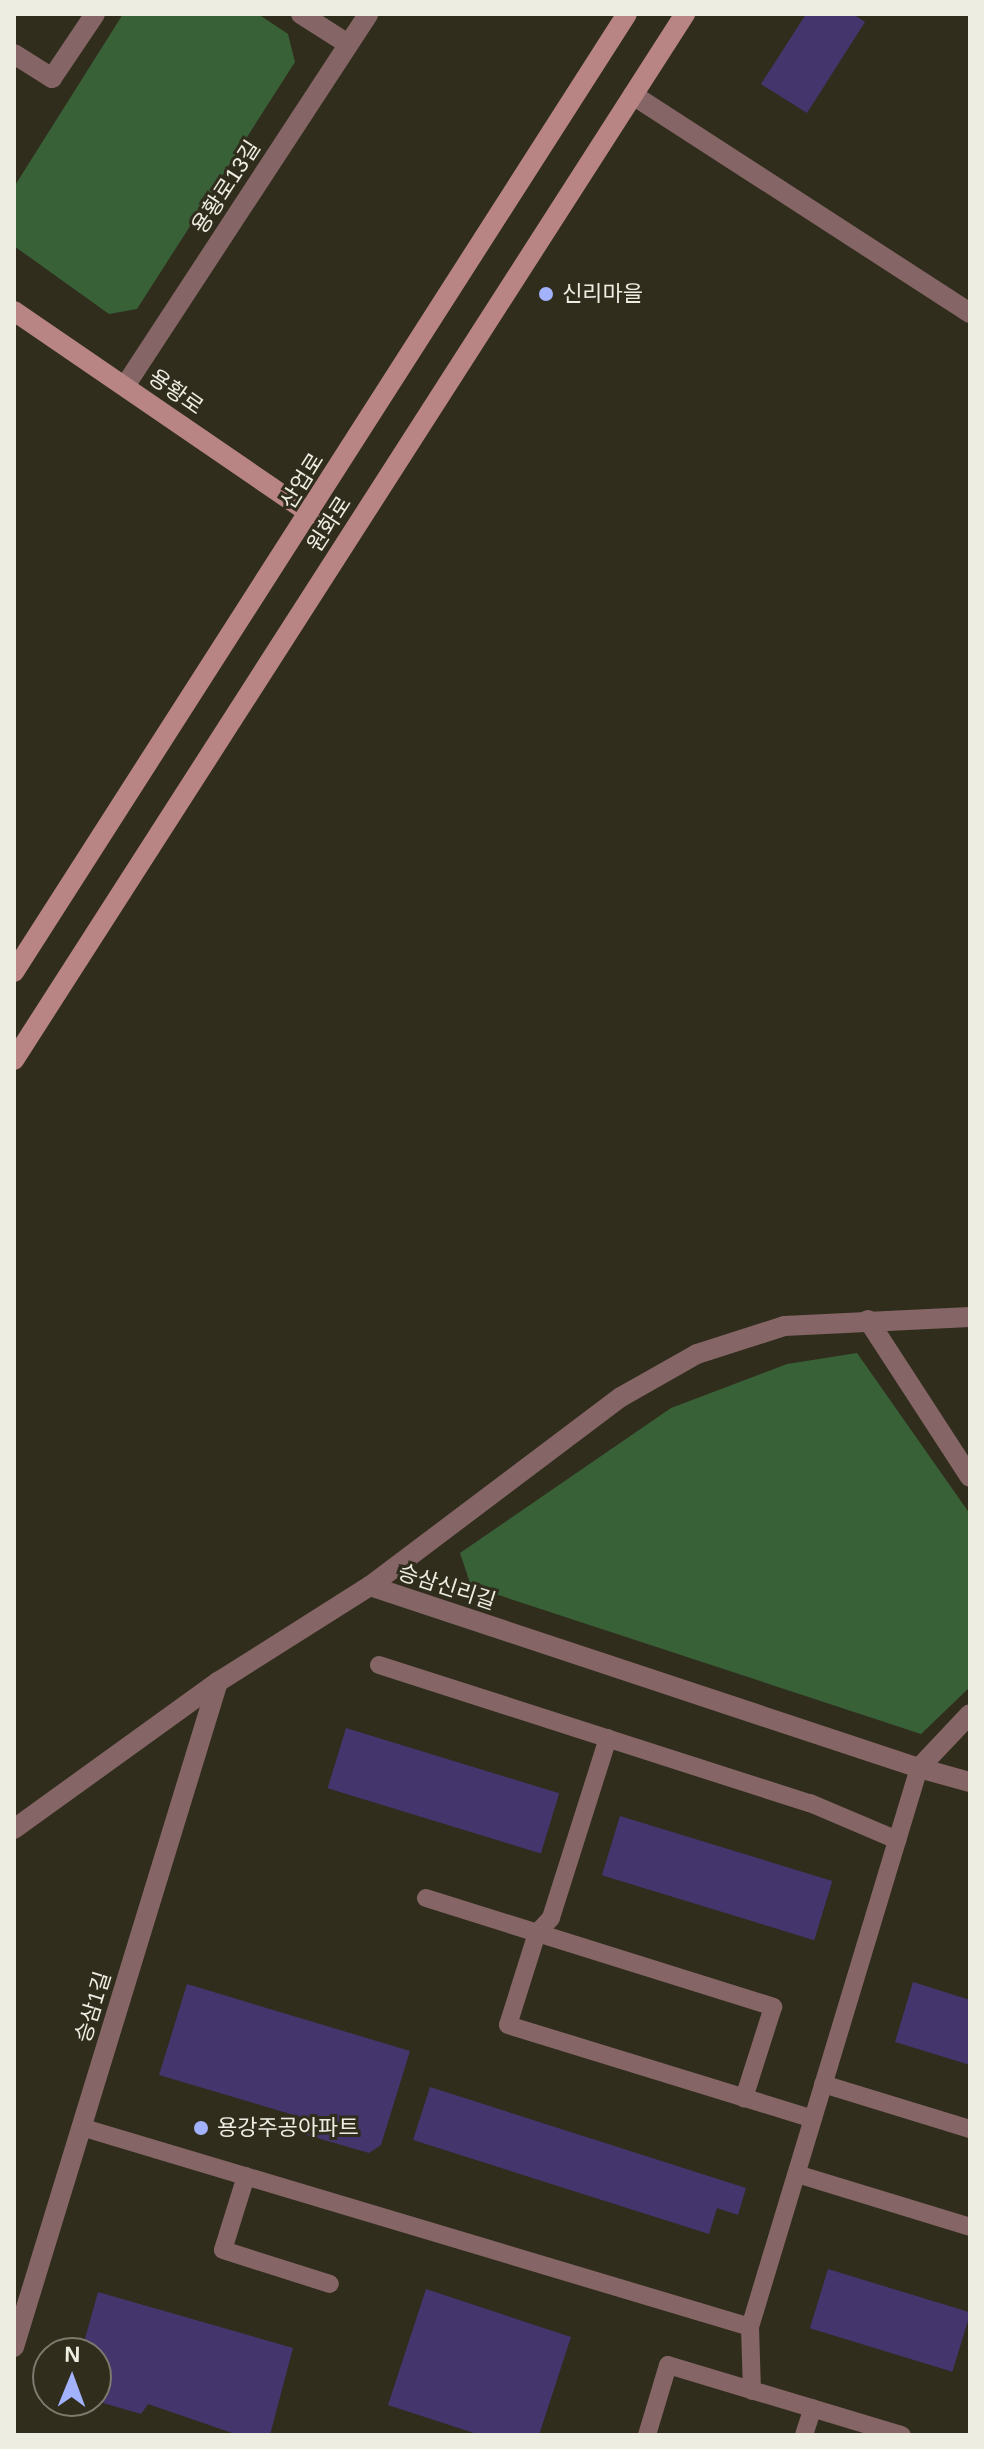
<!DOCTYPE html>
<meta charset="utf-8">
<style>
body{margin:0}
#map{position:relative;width:984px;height:2449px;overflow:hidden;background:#302d1d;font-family:Arial,"Noto Sans KR",sans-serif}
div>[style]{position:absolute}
.green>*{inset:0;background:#396138}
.building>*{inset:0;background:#44356c;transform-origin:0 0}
.lane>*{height:18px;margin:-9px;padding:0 9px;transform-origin:9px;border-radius:9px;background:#856565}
.street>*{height:20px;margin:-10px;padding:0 10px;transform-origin:10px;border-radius:10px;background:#856565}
.secondary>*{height:20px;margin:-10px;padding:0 10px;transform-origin:10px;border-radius:10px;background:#b88584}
.dots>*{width:22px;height:22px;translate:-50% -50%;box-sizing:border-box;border:4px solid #302d1d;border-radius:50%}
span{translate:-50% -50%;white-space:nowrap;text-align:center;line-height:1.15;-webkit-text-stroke:6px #302d1d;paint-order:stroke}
.street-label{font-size:22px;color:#eeede2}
.poi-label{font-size:22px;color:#eeede2}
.left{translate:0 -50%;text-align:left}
.frame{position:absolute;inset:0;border:16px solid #eeede2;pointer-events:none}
.north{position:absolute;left:32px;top:2337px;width:80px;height:80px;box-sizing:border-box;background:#302d1d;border:2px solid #7c7a6c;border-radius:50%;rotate:1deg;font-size:22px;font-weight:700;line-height:32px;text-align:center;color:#eeede2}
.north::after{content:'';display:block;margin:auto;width:28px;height:36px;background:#a3b2fd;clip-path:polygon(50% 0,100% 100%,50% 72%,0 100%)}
</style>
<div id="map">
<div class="green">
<i style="clip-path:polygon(123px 14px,258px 14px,288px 34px,295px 62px,137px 309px,109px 314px,14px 246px,14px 187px)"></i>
<i style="clip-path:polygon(857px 1353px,970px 1514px,970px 1687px,921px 1734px,471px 1586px,460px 1553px,671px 1408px,787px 1364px)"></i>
</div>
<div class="building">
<i style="clip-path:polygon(806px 14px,853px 14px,865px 22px,807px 113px,761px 84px)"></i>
<i style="left:346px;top:1728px;width:223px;height:63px;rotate:17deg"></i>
<i style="left:620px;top:1816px;width:222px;height:62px;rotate:17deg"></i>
<i style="clip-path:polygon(913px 1982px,970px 2000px,970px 2065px,895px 2042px)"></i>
<i style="clip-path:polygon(187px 1984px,410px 2051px,381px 2145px,369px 2153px,300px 2133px,304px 2118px,159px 2075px)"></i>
<i style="clip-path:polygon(430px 2087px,746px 2188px,738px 2215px,717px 2208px,709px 2234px,413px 2140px)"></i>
<i style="left:828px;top:2269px;width:149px;height:62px;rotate:17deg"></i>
<i style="clip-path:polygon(426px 2289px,571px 2337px,539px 2435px,480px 2435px,388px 2405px)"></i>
<i style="clip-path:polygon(98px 2292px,293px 2348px,270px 2435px,238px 2435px,148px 2404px,141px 2414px,96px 2401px,96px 2353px,81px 2353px)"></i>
</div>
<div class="lane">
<i style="left:379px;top:1665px;width:453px;rotate:17.8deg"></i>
<i style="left:810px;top:1803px;width:95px;rotate:23deg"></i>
<i style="left:608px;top:1738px;width:189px;rotate:107.6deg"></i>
<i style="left:551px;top:1918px;width:21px;rotate:133deg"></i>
<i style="left:537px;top:1933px;width:96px;rotate:107.5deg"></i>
<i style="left:508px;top:2025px;width:319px;rotate:17.1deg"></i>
<i style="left:426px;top:1898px;width:364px;rotate:17.4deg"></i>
<i style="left:773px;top:2007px;width:96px;rotate:107.7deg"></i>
<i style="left:823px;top:2084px;width:154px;rotate:17deg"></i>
<i style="left:81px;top:2127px;width:698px;rotate:16.64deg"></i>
<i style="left:750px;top:2327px;width:584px;rotate:-73.18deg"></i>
<i style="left:797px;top:2174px;width:181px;rotate:17deg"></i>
<i style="left:246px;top:2176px;width:77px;rotate:107.3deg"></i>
<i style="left:223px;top:2250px;width:112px;rotate:17.6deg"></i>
<i style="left:750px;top:2327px;width:64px;rotate:88.2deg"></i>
<i style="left:647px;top:2435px;width:73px;rotate:-73.3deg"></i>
<i style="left:668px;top:2365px;width:244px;rotate:16.7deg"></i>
<i style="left:804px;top:2435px;width:28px;rotate:-72deg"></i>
</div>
<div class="street">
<i style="left:301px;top:14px;width:56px;rotate:32.6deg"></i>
<i style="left:14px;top:54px;width:45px;rotate:32.3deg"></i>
<i style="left:52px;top:78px;width:77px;rotate:-56.1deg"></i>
<i style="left:633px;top:95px;width:401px;rotate:32.9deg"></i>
<i style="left:125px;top:386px;width:444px;rotate:-56.8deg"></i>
<i style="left:868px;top:1320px;width:187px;rotate:57deg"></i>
<i style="left:370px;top:1586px;width:578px;rotate:18.34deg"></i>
<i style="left:919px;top:1768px;width:74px;rotate:-46.6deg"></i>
<i style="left:919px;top:1768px;width:53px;rotate:15.4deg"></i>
<i style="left:14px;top:1829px;width:251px;rotate:-35.8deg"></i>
<i style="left:218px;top:1682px;width:180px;rotate:-32.3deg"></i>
<i style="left:370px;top:1586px;width:314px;rotate:-37deg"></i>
<i style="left:621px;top:1397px;width:87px;rotate:-29.5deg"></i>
<i style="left:697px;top:1354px;width:91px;rotate:-17.8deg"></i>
<i style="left:784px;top:1326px;width:186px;rotate:-2.8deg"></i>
<i style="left:14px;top:2347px;width:696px;rotate:-72.95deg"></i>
</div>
<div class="secondary">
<i style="left:14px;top:311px;width:359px;rotate:34.4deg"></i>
<i style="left:14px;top:972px;width:1137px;rotate:-57.39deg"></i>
<i style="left:14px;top:1060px;width:1243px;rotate:-57.32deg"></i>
</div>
<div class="dots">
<i style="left:546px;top:294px;background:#a3b2fd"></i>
<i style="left:201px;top:2128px;background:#a3b2fd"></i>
</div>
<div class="street-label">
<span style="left:226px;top:187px;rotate:-57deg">용황로13길</span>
<span style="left:176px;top:392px;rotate:35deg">용황로</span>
<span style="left:302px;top:481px;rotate:-58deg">산업로</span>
<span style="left:329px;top:524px;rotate:-57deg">원화로</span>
<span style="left:447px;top:1587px;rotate:18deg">승삼신리길</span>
<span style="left:93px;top:2007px;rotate:-73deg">승삼1길</span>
</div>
<div class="poi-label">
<span class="left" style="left:562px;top:294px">신리마을</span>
<span class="left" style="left:217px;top:2128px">용강주공아파트</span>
</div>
<div class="frame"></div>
<div class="north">N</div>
</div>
